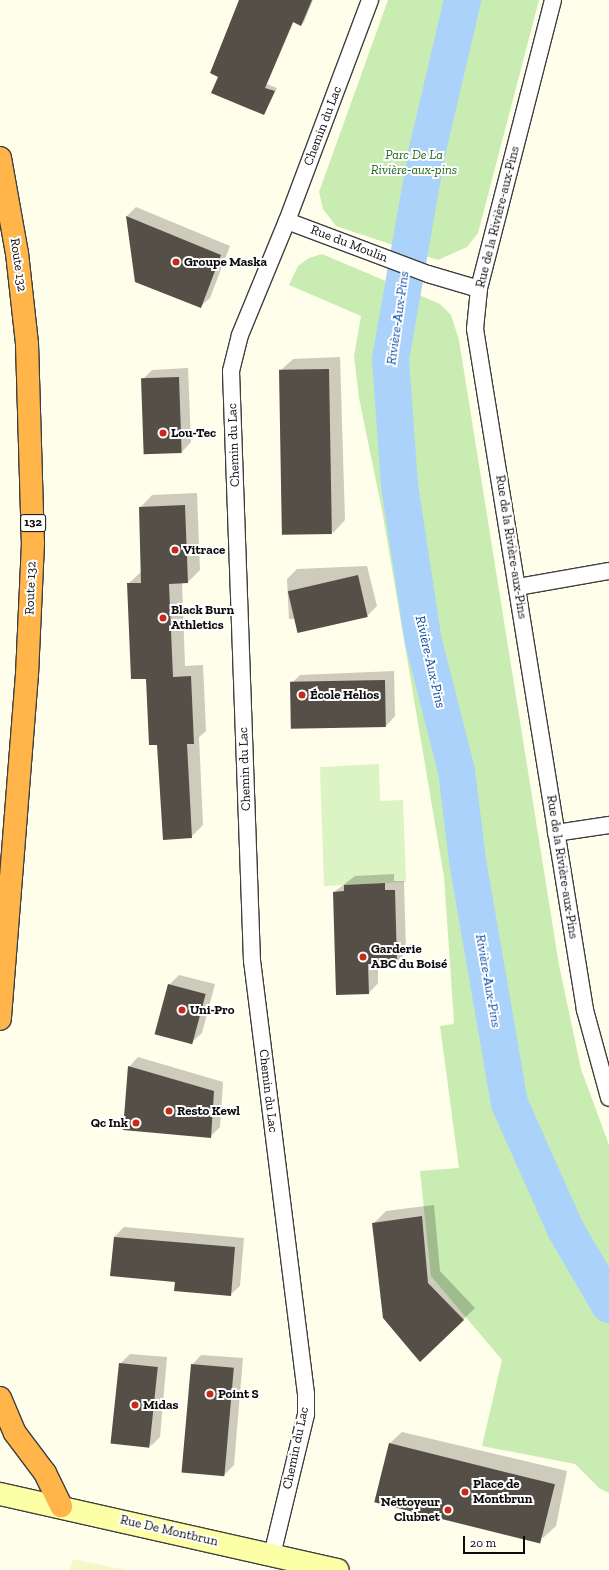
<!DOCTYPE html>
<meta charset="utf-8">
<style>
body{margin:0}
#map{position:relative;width:609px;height:1570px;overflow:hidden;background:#fffeeb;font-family:"Zilla Slab",serif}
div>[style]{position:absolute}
.farmland>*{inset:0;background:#f5f7c9}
.green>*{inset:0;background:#c8ecb2}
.pitch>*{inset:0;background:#dcf3c4}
.shadow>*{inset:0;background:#0003}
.river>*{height:37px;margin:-18.5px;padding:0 18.5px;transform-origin:18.5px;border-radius:18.5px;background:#abd2fb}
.building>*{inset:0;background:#554f48;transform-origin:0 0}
.roads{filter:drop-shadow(1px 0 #3f3f3f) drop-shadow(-1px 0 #3f3f3f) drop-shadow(0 1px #3f3f3f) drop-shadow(0 -1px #3f3f3f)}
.street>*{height:16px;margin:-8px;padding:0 8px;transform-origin:8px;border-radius:8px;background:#fff}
.secondary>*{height:22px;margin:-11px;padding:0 11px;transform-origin:11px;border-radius:11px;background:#fdffa6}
.highway>*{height:22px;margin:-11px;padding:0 11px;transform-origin:11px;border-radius:11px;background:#ffb549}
.dots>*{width:11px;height:11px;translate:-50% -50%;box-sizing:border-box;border:2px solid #fff;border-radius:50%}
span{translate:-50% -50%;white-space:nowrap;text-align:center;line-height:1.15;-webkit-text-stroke:4px #fff;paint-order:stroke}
.shield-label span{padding:1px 3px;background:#fff;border:1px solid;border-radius:3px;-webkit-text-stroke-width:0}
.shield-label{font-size:12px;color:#0c0c0c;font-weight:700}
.street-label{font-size:13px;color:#0c0c0c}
.park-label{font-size:13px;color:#1e6818;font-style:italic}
.poi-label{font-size:13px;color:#0c0c0c;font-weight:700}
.left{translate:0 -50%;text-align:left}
.right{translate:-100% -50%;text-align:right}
.water-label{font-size:14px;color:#0d4ea7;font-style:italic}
.scale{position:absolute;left:463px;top:1536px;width:62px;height:18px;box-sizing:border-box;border:2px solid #0c0c0c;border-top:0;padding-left:5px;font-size:12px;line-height:14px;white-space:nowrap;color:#0c0c0c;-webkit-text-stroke:3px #fff;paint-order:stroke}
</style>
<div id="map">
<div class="farmland">
<i style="clip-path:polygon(73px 1559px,126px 1570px,70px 1570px)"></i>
</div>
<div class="green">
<i style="clip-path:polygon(388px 0,539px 0,478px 233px,467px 247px,438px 260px,336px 226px,323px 209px,319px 192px)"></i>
<i style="clip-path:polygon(322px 254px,440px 304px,451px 315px,459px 340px,559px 965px,581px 1069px,609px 1145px,609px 1493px,599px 1488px,575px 1464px,482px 1446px,502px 1360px,431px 1276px,420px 1171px,459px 1168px,440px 1026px,453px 1024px,454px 1021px,444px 877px,382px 510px,359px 398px,354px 356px,361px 316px,289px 285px,298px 266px,309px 258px)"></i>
</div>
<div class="pitch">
<i style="clip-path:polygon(379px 764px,380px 801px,403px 800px,406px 882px,324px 886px,320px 767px)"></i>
</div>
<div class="shadow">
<i style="clip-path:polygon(240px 0,313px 0,304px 22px,301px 25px,294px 21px,267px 84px,277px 88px,264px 114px,220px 76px)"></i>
<i style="clip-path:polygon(136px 207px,230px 246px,210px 298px,200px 307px,136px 282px,127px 216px)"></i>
<i style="clip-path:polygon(340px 357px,345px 520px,333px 533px,280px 371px,293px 359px)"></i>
<i style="clip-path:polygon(188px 368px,191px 442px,182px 452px,142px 380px,152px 370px)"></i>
<i style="clip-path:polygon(197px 493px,200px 570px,188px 582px,182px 582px,185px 666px,203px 665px,206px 731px,199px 737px,203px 825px,191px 837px,158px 744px,128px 584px,142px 571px,140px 508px,152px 495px)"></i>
<i style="clip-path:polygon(367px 566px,377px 606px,367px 616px,289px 619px,287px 579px,297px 569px)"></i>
<i style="clip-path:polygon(394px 671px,395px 716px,386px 726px,291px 684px,300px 675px)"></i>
<i style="clip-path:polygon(394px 874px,394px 881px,404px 881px,406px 953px,396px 962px,378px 963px,378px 983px,369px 993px,334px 892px,355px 876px)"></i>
<i style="clip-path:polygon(179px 975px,215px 984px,202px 1033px,192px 1042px,169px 985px)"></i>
<i style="clip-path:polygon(138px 1057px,223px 1082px,220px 1127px,211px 1136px,129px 1067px)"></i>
<i style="clip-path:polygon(434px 1205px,440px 1271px,475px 1308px,421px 1360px,374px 1223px,386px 1211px)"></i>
<i style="clip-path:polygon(124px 1227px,244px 1238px,240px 1286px,230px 1295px,176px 1281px,111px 1275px,114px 1237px)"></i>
<i style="clip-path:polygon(130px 1354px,167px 1357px,160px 1437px,151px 1446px,120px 1364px)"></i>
<i style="clip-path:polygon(201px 1355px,243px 1358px,234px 1465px,224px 1475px,192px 1365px)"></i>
<i style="clip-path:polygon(402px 1432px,567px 1471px,556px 1526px,543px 1538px,389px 1444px)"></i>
</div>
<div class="river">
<i style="left:462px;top:0;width:158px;rotate:103.2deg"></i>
<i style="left:426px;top:154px;width:208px;rotate:100deg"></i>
<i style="left:390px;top:359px;width:126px;rotate:85.9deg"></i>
<i style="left:399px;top:485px;width:158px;rotate:81.3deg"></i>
<i style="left:423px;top:641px;width:133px;rotate:75.7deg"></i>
<i style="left:456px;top:770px;width:91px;rotate:83deg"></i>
<i style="left:467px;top:860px;width:247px;rotate:80.2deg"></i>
<i style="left:509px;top:1103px;width:138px;rotate:66deg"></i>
<i style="left:565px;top:1229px;width:87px;rotate:59.6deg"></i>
</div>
<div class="building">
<i style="clip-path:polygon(239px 0,312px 0,301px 26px,293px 22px,265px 88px,275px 91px,264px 115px,211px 93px,218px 77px,210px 73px)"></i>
<i style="clip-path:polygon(126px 216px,221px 255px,201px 308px,135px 282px)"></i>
<i style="left:329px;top:369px;width:165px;height:50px;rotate:89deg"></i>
<i style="left:179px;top:377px;width:76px;height:38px;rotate:88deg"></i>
<i style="clip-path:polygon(185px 505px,188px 583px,169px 584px,173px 677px,191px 676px,194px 744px,187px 744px,192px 838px,163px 840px,157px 745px,149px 745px,146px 679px,131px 679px,127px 583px,141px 583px,139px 507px)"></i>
<i style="left:358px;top:575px;width:43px;height:72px;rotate:77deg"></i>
<i style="left:385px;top:680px;width:47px;height:95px;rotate:89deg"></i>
<i style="clip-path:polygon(385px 883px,385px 890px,395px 890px,397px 963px,368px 964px,369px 994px,336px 995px,333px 892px,344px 891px,344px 885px)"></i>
<i style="left:168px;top:984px;width:39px;height:52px;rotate:15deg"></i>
<i style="clip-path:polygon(128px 1066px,214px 1091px,211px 1138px,123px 1130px)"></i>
<i style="clip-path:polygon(422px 1216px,428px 1283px,464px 1320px,420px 1362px,383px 1318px,372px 1223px)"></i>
<i style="clip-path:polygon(114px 1237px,235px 1247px,231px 1296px,174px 1291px,175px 1282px,110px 1276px)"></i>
<i style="left:119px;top:1363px;width:39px;height:81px;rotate:6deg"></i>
<i style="left:191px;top:1364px;width:43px;height:109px;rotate:5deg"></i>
<i style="left:389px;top:1443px;width:171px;height:61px;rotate:14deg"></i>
</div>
<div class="roads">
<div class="street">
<i style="left:553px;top:0;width:298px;rotate:104.4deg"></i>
<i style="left:479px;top:289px;width:40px;rotate:95.7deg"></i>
<i style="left:475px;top:329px;width:690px;rotate:80.82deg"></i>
<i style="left:585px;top:1010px;width:91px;rotate:74.7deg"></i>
<i style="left:287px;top:221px;width:151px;rotate:20.6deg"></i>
<i style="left:428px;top:274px;width:53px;rotate:16.4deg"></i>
<i style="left:518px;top:587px;width:92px;rotate:-10deg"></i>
<i style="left:556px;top:833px;width:54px;rotate:-8.6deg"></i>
<i style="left:272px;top:1555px;width:145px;rotate:-76.4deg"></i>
<i style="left:306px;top:1414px;width:20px;rotate:-90deg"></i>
<i style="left:306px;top:1394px;width:436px;rotate:-97.1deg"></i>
<i style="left:252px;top:961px;width:590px;rotate:-92.04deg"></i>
<i style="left:231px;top:371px;width:37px;rotate:-76deg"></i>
<i style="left:240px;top:335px;width:123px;rotate:-67.6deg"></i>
<i style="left:287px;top:221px;width:236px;rotate:-69.4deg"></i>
</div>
<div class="secondary">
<i style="left:0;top:1494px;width:346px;rotate:12.7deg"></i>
</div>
<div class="highway">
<i style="left:0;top:158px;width:97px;rotate:79.9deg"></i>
<i style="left:17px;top:253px;width:92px;rotate:83.7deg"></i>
<i style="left:27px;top:344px;width:199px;rotate:88.3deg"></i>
<i style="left:33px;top:543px;width:131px;rotate:92.6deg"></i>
<i style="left:27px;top:674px;width:346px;rotate:94.5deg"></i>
<i style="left:0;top:1398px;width:38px;rotate:67deg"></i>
<i style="left:15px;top:1433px;width:50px;rotate:53.1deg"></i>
<i style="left:45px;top:1473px;width:37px;rotate:64deg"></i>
</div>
</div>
<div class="dots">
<i style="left:176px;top:262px;background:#c62a1a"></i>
<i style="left:163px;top:433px;background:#c62a1a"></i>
<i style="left:175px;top:550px;background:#c62a1a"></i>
<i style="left:163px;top:618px;background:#c62a1a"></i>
<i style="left:302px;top:695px;background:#c62a1a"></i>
<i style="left:363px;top:957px;background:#c62a1a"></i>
<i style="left:182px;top:1010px;background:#c62a1a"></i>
<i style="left:169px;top:1111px;background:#c62a1a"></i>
<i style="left:136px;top:1123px;background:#c62a1a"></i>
<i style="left:210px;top:1394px;background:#c62a1a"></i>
<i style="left:135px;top:1405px;background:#c62a1a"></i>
<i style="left:465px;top:1492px;background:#c62a1a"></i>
<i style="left:448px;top:1510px;background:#c62a1a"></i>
</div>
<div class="shield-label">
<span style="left:33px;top:523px">132</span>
</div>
<div class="street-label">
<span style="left:323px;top:126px;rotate:-69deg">Chemin du Lac</span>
<span style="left:498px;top:217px;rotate:-76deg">Rue de la Rivière-aux-Pins</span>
<span style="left:349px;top:244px;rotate:21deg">Rue du Moulin</span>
<span style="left:18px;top:265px;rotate:82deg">Route 132</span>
<span style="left:234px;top:445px;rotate:-92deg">Chemin du Lac</span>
<span style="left:511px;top:547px;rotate:81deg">Rue de la Rivière-aux-Pins</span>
<span style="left:31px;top:588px;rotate:-88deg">Route 132</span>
<span style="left:245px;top:769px;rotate:-92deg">Chemin du Lac</span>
<span style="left:562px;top:867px;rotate:81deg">Rue de la Rivière-aux-Pins</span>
<span style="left:268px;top:1091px;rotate:83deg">Chemin du Lac</span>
<span style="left:296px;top:1448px;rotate:-78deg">Chemin du Lac</span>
<span style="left:169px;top:1531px;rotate:13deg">Rue De Montbrun</span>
</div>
<div class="park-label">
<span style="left:414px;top:163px">Parc De La<br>Rivière-aux-pins</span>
</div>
<div class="poi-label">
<span class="left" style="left:184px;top:262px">Groupe Maska</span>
<span class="left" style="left:171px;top:433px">Lou-Tec</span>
<span class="left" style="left:183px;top:550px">Vitrace</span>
<span class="left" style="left:171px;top:618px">Black Burn<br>Athletics</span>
<span class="left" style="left:310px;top:695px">École Helios</span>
<span class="left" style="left:371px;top:957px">Garderie<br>ABC du Boisé</span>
<span class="left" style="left:190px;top:1010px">Uni-Pro</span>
<span class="left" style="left:177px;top:1111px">Resto Kewl</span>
<span class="right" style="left:128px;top:1123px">Qc Ink</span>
<span class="left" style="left:218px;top:1394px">Point S</span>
<span class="left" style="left:143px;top:1405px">Midas</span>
<span class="left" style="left:473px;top:1492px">Place de<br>Montbrun</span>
<span class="right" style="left:440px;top:1510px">Nettoyeur<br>Clubnet</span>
</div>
<div class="water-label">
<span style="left:398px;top:318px;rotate:-82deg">Rivière-Aux-Pins</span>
<span style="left:430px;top:662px;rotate:77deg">Rivière-Aux-Pins</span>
<span style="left:488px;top:981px;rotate:80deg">Rivière-Aux-Pins</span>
</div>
<div class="scale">20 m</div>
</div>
